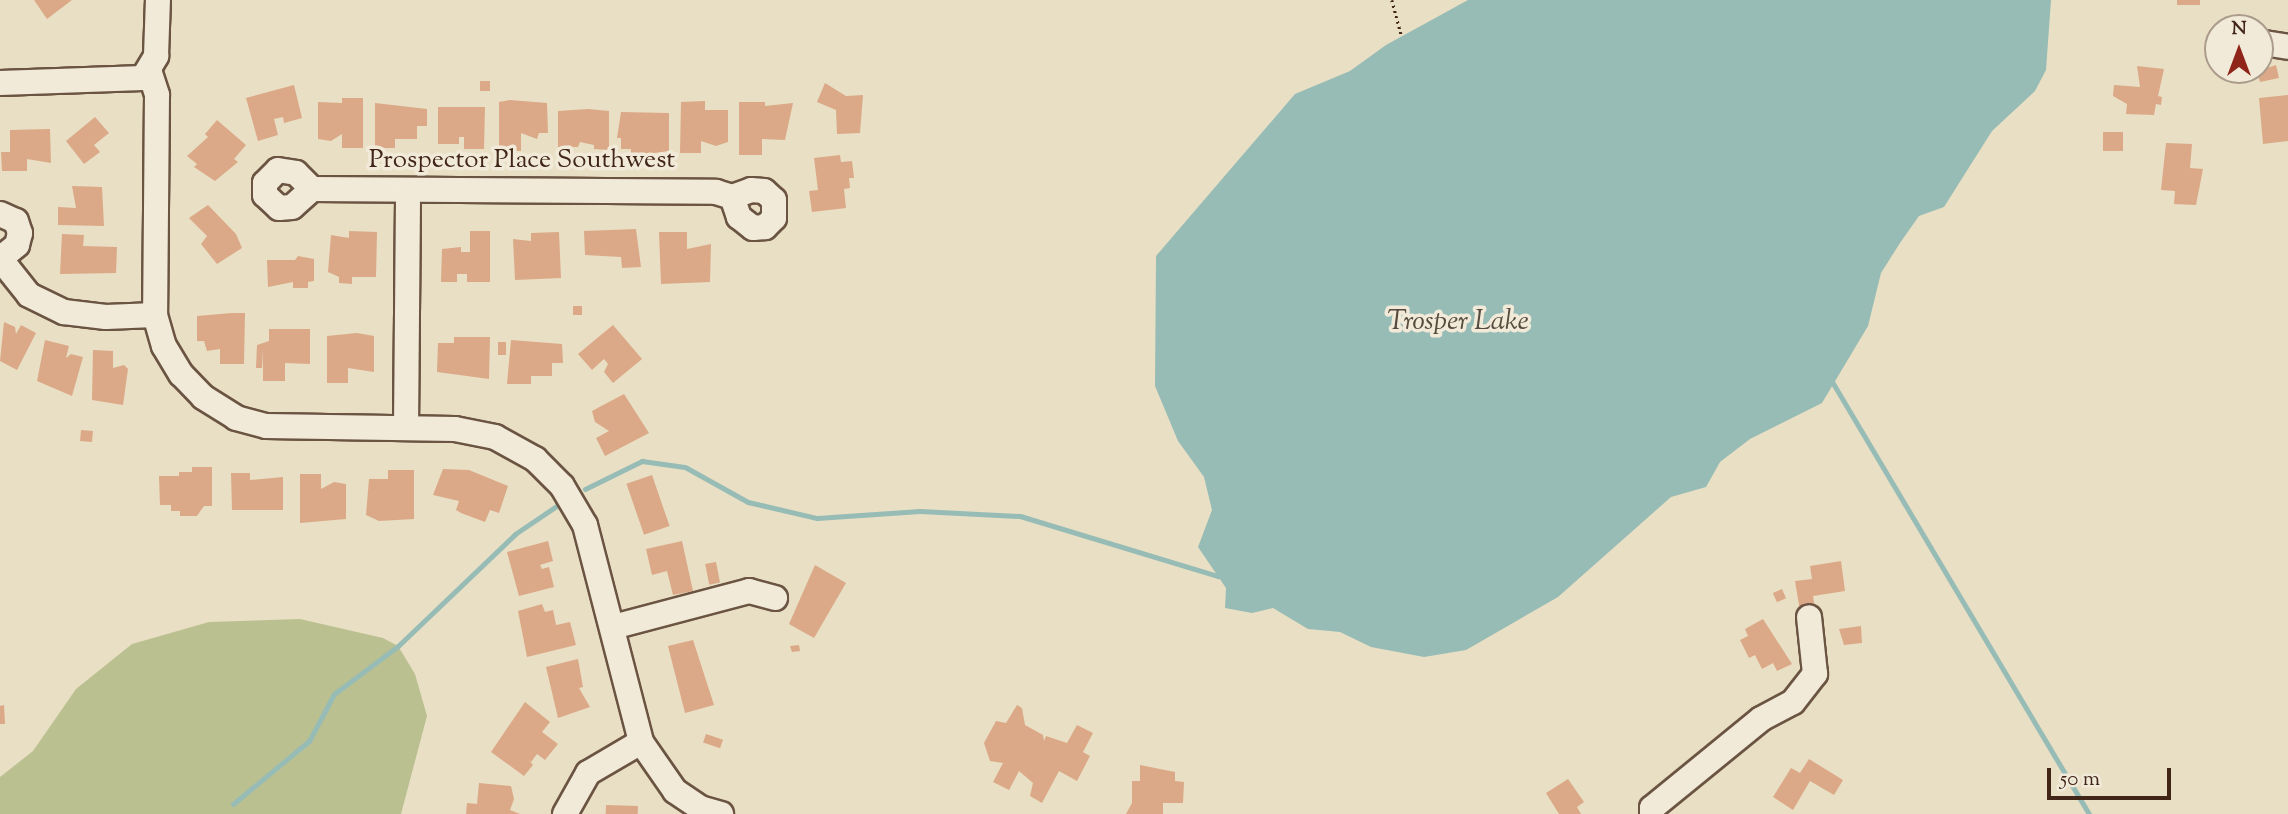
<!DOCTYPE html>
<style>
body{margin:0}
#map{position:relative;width:2288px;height:814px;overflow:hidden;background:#e9dfc4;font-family:"Sorts Mill Goudy",serif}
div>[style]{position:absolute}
.green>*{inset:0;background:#bbc091}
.water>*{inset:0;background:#97bcb6}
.stream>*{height:5px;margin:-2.5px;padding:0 2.5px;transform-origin:2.5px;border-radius:2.5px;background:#97bcb6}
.building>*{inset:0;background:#dba987;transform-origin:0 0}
.path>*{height:2.5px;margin-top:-1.25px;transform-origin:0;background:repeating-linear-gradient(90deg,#412516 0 2px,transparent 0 5.5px)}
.roads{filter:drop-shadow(2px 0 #6b5442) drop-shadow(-2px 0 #6b5442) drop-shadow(0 2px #6b5442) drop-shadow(0 -2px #6b5442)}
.minor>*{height:24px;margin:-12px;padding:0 12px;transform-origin:12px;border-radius:12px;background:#f1ead9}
span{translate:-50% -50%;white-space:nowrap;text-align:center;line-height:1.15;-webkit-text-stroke:7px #f1ead9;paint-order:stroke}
.street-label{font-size:26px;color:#412516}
.water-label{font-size:28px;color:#564b3e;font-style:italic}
.north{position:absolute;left:2204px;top:14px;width:70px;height:70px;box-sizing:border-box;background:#f1ead9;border:2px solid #ab9b8b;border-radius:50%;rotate:0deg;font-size:19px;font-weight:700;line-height:28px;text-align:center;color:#412516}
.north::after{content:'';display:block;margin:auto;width:24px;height:32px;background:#8f2418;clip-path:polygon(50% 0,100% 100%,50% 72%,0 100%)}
.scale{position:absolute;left:2047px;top:768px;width:124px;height:32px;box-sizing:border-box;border:4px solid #412516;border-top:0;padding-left:9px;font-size:21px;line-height:24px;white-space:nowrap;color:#412516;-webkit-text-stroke:5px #f1ead9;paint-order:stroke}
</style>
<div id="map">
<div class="green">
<i style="clip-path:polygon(300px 619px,383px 638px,398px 646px,415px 674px,427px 716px,401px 814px,0 814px,0 777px,33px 751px,76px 689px,132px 644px,209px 622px)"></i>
</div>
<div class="water">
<i style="clip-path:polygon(1468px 0,2051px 0,2046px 70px,2035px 91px,1992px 131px,1944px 207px,1919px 216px,1900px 243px,1881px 273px,1868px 326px,1822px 403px,1750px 439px,1720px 462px,1706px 487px,1671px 497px,1558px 597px,1466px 650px,1424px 657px,1371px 647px,1340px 632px,1308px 629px,1273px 608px,1252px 613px,1225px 608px,1226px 588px,1198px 547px,1212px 510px,1204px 477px,1178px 441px,1155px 386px,1156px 256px,1295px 94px,1350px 71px,1386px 45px)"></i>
</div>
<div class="stream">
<i style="left:1831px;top:380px;width:505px;rotate:59.27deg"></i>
<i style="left:585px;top:489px;width:64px;rotate:-26.2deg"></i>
<i style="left:642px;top:461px;width:43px;rotate:7.9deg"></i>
<i style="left:685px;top:467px;width:72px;rotate:29.1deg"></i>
<i style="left:748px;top:502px;width:71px;rotate:13.1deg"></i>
<i style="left:817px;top:518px;width:103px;rotate:-3.9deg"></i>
<i style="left:920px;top:511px;width:100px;rotate:2.9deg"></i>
<i style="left:1020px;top:516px;width:207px;rotate:16.9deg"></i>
<i style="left:1218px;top:576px;width:5px;rotate:-37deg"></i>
<i style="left:233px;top:804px;width:99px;rotate:-39.7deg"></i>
<i style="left:309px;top:741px;width:53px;rotate:-62deg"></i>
<i style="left:334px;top:694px;width:80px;rotate:-36.9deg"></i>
<i style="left:398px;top:646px;width:162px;rotate:-43.7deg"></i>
<i style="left:515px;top:534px;width:52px;rotate:-34deg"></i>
</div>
<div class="building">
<i style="clip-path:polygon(34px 0,72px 0,47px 19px)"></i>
<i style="left:2177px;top:0;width:23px;height:5px"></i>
<i style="clip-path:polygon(2265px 60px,2267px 68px,2276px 65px,2279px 78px,2260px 82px,2257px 70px)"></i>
<i style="clip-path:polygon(2137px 66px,2164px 69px,2158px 96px,2162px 97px,2161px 105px,2156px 104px,2154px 115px,2126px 114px,2127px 104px,2113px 96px,2114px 85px,2140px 87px)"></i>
<i style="left:480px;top:81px;width:10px;height:10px"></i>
<i style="clip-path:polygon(825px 83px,846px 96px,863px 95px,860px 133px,837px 134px,836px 110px,817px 102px)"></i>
<i style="clip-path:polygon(294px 85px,302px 118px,284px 123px,283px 117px,274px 119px,278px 135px,258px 141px,246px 98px)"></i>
<i style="clip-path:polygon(2288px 95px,2288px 141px,2263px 144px,2259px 98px)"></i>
<i style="clip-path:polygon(342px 98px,363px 98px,363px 148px,342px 148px,342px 134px,331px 141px,318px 139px,318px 102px,342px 103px)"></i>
<i style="clip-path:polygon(510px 100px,547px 103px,548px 133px,539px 133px,537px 139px,521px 133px,521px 151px,499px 150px,499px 102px)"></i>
<i style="clip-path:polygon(705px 101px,705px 110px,728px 110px,728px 142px,716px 146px,701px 141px,701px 153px,680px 153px,681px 102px)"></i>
<i style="clip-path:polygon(739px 102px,765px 102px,765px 106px,793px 103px,785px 140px,762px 139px,762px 155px,739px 155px)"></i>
<i style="clip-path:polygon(375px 103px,427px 109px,427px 126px,417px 126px,417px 139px,395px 139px,395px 148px,375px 148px)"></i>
<i style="clip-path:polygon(438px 107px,485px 107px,484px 149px,464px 149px,464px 137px,459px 137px,459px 144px,438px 144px)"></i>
<i style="clip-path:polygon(588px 109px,609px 111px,609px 150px,594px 149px,594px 145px,580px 142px,578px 147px,558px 147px,558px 111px)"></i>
<i style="clip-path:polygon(621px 112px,669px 113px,669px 151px,631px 156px,631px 149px,621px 149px,621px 138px,617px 138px)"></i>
<i style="clip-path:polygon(95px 117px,109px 133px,94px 145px,100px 152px,84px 164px,66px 141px)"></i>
<i style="clip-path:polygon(217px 120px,246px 145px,234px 159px,238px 162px,215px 181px,194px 167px,197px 164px,187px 156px,208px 137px,205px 134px)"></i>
<i style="clip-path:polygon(50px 129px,51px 163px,27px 159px,27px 171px,2px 171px,1px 152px,10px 152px,10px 130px)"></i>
<i style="left:2103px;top:132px;width:20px;height:19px"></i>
<i style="clip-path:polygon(2166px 143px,2192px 144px,2190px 168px,2203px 169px,2196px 205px,2174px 204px,2175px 191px,2161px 190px)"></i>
<i style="clip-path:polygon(840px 155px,841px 162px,852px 161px,854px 178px,849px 178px,850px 188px,844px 189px,846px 208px,812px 212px,809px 191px,818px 190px,814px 158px)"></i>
<i style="clip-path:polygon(72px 186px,102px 187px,104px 226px,58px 225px,58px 207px,76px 208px)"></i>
<i style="clip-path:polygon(208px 205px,236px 234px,242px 248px,217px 264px,201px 244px,207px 236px,189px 218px)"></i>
<i style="clip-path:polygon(636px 229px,641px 267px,622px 268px,621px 257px,585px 255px,584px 231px)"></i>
<i style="clip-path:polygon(349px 231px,377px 232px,376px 277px,352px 277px,352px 284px,339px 283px,339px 277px,328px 272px,331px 235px,349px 238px)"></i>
<i style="clip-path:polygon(470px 231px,490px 231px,490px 282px,467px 282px,467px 274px,457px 274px,457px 282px,441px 282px,442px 249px,461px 247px,461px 252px,470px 252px)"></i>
<i style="clip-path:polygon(559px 232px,561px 278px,515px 280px,513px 239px,531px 241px,531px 233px)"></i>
<i style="clip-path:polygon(659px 232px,687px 232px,687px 249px,711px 244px,710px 282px,661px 284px)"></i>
<i style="clip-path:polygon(62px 234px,84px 235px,83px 246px,117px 247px,116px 273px,60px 274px)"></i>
<i style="clip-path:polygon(298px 256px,314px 259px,314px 281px,308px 282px,308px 288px,293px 288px,293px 282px,268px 287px,267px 260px,295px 260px)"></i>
<i style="left:573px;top:306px;width:9px;height:9px"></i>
<i style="clip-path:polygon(232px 313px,245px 313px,244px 364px,220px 364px,220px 349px,207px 351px,204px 341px,197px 341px,197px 316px)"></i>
<i style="clip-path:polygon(4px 322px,15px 327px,16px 334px,21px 325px,36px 333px,17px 370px,0 361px)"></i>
<i style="clip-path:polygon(613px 325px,642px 359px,613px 383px,604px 372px,608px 364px,604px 359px,592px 370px,578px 354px)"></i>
<i style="clip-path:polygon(269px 329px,310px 329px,310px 364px,285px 363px,285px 381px,263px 381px,263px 349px,262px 368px,256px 368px,257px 345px,269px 341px)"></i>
<i style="clip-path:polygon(357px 333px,374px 336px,374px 372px,348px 368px,348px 383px,327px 383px,327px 336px)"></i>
<i style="clip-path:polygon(454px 337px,490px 337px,489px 379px,437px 372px,438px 343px,454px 343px)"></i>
<i style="clip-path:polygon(45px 340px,69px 346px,66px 358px,71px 354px,83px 357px,72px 396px,37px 381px)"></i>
<i style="clip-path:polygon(511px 340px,562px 344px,563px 363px,552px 363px,552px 376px,531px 376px,531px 384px,507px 384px)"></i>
<i style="left:498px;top:342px;width:8px;height:13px"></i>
<i style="clip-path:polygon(93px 350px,113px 351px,113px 368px,124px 365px,128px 369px,123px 405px,92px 400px)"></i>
<i style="clip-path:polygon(624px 394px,649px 433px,605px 456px,596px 438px,609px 431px,595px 422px,592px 411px)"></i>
<i style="left:81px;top:430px;width:12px;height:11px;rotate:5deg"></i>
<i style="clip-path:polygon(192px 467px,212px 467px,212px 506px,204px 506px,197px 516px,180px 516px,180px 511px,171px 511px,171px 505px,160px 505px,159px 476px,179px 476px,179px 472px,192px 472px)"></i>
<i style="clip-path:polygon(443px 469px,469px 470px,508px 486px,499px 513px,490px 510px,485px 522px,461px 513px,456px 510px,459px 501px,433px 495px)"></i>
<i style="clip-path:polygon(388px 470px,414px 470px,414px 519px,379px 521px,366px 515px,369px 479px,388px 479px)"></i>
<i style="clip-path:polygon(231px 473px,250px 473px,250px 480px,283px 477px,283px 510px,232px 510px)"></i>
<i style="clip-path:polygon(300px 474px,321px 474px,321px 489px,334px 482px,346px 484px,346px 519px,300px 523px)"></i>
<i style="left:652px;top:475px;width:54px;height:27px;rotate:71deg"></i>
<i style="clip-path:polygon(548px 541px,553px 561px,540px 565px,542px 569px,549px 567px,554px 587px,519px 596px,507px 552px)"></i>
<i style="clip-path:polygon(682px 541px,693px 591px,673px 595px,667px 571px,652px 575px,646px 549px)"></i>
<i style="clip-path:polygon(1841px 561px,1845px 591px,1813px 596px,1815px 609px,1800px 611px,1795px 581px,1812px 579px,1810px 566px)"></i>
<i style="left:716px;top:562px;width:21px;height:11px;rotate:79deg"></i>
<i style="clip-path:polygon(815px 565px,846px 583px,814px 638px,789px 624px)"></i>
<i style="left:1782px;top:589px;width:10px;height:10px;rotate:66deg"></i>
<i style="clip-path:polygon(542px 604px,545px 612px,553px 610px,556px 625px,570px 622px,576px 645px,527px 657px,518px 611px)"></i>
<i style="clip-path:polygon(1763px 619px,1792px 664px,1777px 671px,1773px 663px,1762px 669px,1755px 655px,1749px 658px,1740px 640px,1748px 636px,1745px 629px)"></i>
<i style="clip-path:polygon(1861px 626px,1862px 643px,1844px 645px,1839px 629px)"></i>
<i style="clip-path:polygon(693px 640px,714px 705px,685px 713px,668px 646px)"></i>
<i style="clip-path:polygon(799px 645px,800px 651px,792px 652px,790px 646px)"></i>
<i style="clip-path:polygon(578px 659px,583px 687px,579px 688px,590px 707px,558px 718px,546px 667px)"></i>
<i style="clip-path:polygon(525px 702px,550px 722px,542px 732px,558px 744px,545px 760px,537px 754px,531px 762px,528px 759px,533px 765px,524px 776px,491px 752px)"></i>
<i style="clip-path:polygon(4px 705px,5px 724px,0 724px,0 706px)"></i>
<i style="clip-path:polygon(1017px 705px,1022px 708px,1025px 725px,1043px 735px,1044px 741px,1046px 736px,1067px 743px,1077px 725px,1093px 733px,1083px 752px,1090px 756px,1077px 781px,1059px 771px,1042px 803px,1030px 796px,1033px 783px,1019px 771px,1009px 790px,993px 782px,1003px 763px,990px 761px,984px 743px,996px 721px,1006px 723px)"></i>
<i style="left:706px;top:734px;width:18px;height:9px;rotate:19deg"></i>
<i style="clip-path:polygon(1809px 759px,1843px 780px,1834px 795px,1810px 781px,1793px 810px,1773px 797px,1791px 768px,1800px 773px)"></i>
<i style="clip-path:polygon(1140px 765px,1175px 772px,1175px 781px,1184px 782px,1183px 803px,1163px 803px,1163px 814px,1126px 814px,1132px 803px,1132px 781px,1140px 781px)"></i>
<i style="clip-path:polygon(1568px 779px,1584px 802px,1577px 807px,1581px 814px,1559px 814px,1546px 793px)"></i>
<i style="clip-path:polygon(479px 783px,511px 786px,514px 799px,510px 810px,520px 814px,466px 814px,467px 803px,477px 804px)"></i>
<i style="left:606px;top:805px;width:32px;height:9px;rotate:2deg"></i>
</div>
<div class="path">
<i style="left:1392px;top:0;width:38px;rotate:75deg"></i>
</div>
<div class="roads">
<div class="minor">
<i style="left:2264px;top:43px;width:24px;rotate:9deg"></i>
<i style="left:150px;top:73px;width:23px;rotate:72deg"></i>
<i style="left:157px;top:95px;width:220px;rotate:90.5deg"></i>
<i style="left:155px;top:315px;width:32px;rotate:74deg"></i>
<i style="left:164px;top:346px;width:33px;rotate:59deg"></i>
<i style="left:181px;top:374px;width:32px;rotate:46deg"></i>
<i style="left:203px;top:397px;width:39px;rotate:32deg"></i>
<i style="left:236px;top:418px;width:31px;rotate:15deg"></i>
<i style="left:266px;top:426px;width:189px;rotate:0.9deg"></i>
<i style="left:455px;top:429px;width:41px;rotate:11.3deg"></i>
<i style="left:495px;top:437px;width:46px;rotate:28.8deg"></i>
<i style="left:535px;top:459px;width:38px;rotate:45deg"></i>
<i style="left:562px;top:486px;width:45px;rotate:59.5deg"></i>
<i style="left:585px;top:525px;width:224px;rotate:75.5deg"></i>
<i style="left:641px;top:742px;width:60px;rotate:55.2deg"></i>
<i style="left:675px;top:791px;width:30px;rotate:34deg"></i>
<i style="left:700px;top:808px;width:22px;rotate:16deg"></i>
<i style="left:0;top:83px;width:143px;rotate:-2deg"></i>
<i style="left:143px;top:78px;width:26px;rotate:-59deg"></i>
<i style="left:156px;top:56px;width:56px;rotate:-88deg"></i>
<i style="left:278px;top:170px;width:18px;rotate:9deg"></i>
<i style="left:296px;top:173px;width:23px;rotate:45deg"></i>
<i style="left:312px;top:189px;width:27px;rotate:138deg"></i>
<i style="left:292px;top:207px;width:13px;rotate:176deg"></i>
<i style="left:279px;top:208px;width:19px;rotate:-137deg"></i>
<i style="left:265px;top:195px;width:12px;rotate:-90deg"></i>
<i style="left:265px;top:183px;width:18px;rotate:-45deg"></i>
<i style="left:312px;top:189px;width:404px;rotate:0.4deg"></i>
<i style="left:716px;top:192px;width:17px;rotate:17deg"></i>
<i style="left:751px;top:190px;width:13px;rotate:4deg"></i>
<i style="left:764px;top:191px;width:13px;rotate:42deg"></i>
<i style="left:774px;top:200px;width:18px;rotate:90deg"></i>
<i style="left:774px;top:218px;width:13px;rotate:135deg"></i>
<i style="left:765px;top:227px;width:12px;rotate:175deg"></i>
<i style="left:753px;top:228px;width:18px;rotate:-142deg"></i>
<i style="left:739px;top:217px;width:21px;rotate:-109deg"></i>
<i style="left:732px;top:197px;width:20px;rotate:-20deg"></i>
<i style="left:0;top:214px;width:17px;rotate:24deg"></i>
<i style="left:16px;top:221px;width:13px;rotate:72deg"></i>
<i style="left:20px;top:233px;width:12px;rotate:104deg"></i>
<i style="left:17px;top:245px;width:22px;rotate:141deg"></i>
<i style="left:2px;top:261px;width:43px;rotate:51.5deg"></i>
<i style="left:29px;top:295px;width:39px;rotate:26deg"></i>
<i style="left:64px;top:312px;width:42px;rotate:6.8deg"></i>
<i style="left:106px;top:317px;width:49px;rotate:-2.3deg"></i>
<i style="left:406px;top:428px;width:237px;rotate:-89.5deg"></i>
<i style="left:613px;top:627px;width:141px;rotate:-14.8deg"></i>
<i style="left:749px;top:591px;width:27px;rotate:15deg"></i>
<i style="left:565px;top:814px;width:47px;rotate:-60.7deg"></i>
<i style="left:588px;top:773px;width:61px;rotate:-30.3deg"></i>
<i style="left:1652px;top:814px;width:6px;rotate:-90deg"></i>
<i style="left:1652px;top:808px;width:141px;rotate:-39.2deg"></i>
<i style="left:1761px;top:719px;width:36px;rotate:-28deg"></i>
<i style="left:1793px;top:702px;width:36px;rotate:-52deg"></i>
<i style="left:1815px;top:674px;width:57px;rotate:-96deg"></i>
</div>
</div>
<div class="street-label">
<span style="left:522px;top:161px">Prospector Place Southwest</span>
</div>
<div class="water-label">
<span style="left:1458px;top:322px">Trosper Lake</span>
</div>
<div class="north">N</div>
<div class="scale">50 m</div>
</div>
